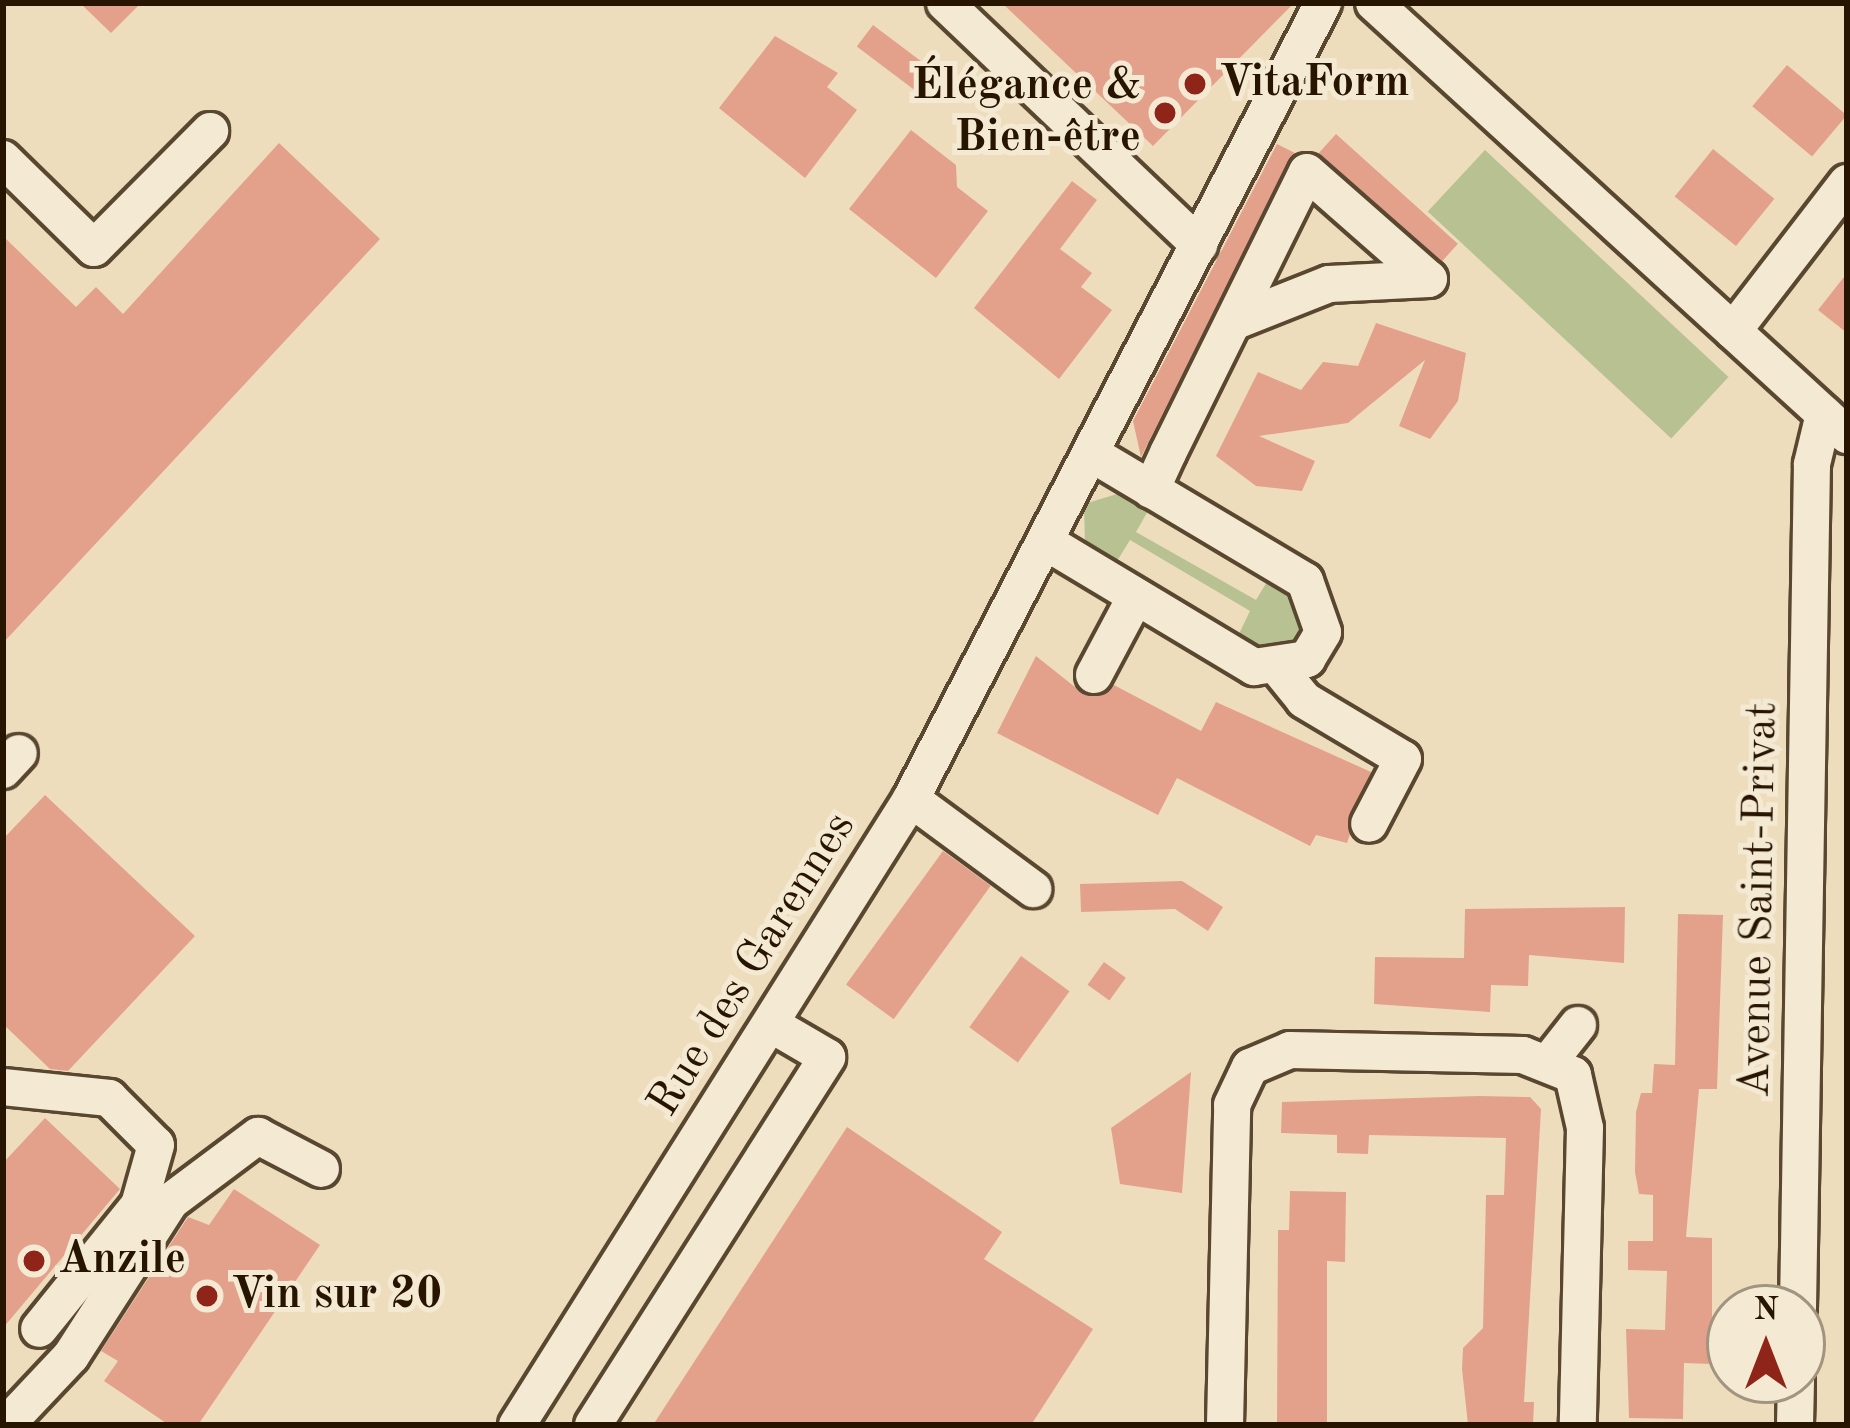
<!DOCTYPE html>
<meta charset="utf-8">
<style>
body{margin:0}
#map{position:relative;width:1850px;height:1428px;overflow:hidden;background:#eeddbc;font-family:"Old Standard TT",serif}
div>[style]{position:absolute}
.green>*{inset:0;background:#b8c191;transform-origin:0 0}
.building>*{inset:0;background:#e3a18c;transform-origin:0 0}
.roads{filter:drop-shadow(3px 0 #594730) drop-shadow(-3px 0 #594730) drop-shadow(0 3px #594730) drop-shadow(0 -3px #594730)}
.minor>*{height:36px;margin:-18px;padding:0 18px;transform-origin:18px;border-radius:18px;background:#f4e9d3}
.dots>*{width:33px;height:33px;translate:-50% -50%;box-sizing:border-box;border:6px solid #f4e9d3;border-radius:50%}
span{translate:-50% -50%;white-space:nowrap;text-align:center;line-height:1.15;-webkit-text-stroke:10px #f4e9d3;paint-order:stroke}
.poi-label{font-size:45px;color:#271501;font-weight:700}
.left{translate:0 -50%;text-align:left}
.right{translate:-100% -50%;text-align:right}
.street-label{font-size:45px;color:#271501}
.frame{position:absolute;inset:0;border:6px solid #271501;pointer-events:none}
.north{position:absolute;left:1706px;top:1284px;width:120px;height:120px;box-sizing:border-box;background:#f4e9d3;border:3px solid #a2947f;border-radius:50%;rotate:0deg;font-size:33px;font-weight:700;line-height:48px;text-align:center;color:#271501}
.north::after{content:'';display:block;margin:auto;width:42px;height:54px;background:#8f2418;clip-path:polygon(50% 0,100% 100%,50% 72%,0 100%)}
</style>
<div id="map">
<div class="green">
<i style="left:1485px;top:150px;width:333px;height:84px;rotate:43deg"></i>
<i style="clip-path:polygon(1127px 491px,1152px 504px,1136px 532px,1256px 600px,1271px 575px,1296px 591px,1305px 628px,1290px 650px,1267px 654px,1237px 638px,1250px 611px,1130px 540px,1114px 566px,1085px 546px,1084px 504px)"></i>
</div>
<div class="building">
<i style="clip-path:polygon(80px 3px,141px 3px,111px 33px)"></i>
<i style="clip-path:polygon(1002px 3px,1294px 3px,1153px 146px)"></i>
<i style="left:873px;top:25px;width:91px;height:27px;rotate:37deg"></i>
<i style="clip-path:polygon(775px 36px,838px 73px,827px 87px,857px 110px,805px 178px,719px 108px)"></i>
<i style="left:1787px;top:65px;width:78px;height:54px;rotate:40deg"></i>
<i style="clip-path:polygon(911px 130px,956px 165px,957px 187px,988px 211px,936px 278px,849px 209px)"></i>
<i style="left:1336px;top:134px;width:164px;height:26px;rotate:42deg"></i>
<i style="clip-path:polygon(279px 143px,380px 239px,3px 643px,3px 236px,76px 307px,96px 287px,123px 314px)"></i>
<i style="clip-path:polygon(1277px 144px,1295px 153px,1141px 457px,1133px 421px)"></i>
<i style="left:1713px;top:149px;width:79px;height:61px;rotate:39deg"></i>
<i style="clip-path:polygon(1072px 181px,1097px 200px,1060px 249px,1092px 273px,1081px 287px,1112px 310px,1059px 379px,974px 308px)"></i>
<i style="clip-path:polygon(1847px 273px,1847px 333px,1818px 310px)"></i>
<i style="clip-path:polygon(1376px 323px,1466px 353px,1458px 401px,1430px 439px,1399px 426px,1425px 360px,1348px 423px,1259px 436px,1315px 461px,1302px 491px,1256px 486px,1216px 456px,1258px 372px,1301px 390px,1323px 362px,1358px 366px)"></i>
<i style="clip-path:polygon(1036px 656px,1085px 695px,1114px 685px,1201px 731px,1216px 702px,1371px 772px,1347px 843px,1316px 835px,1310px 846px,1177px 778px,1158px 815px,997px 733px)"></i>
<i style="clip-path:polygon(45px 795px,195px 936px,68px 1071px,50px 1069px,3px 1024px,3px 839px)"></i>
<i style="left:943px;top:851px;width:59px;height:165px;rotate:36deg"></i>
<i style="clip-path:polygon(1182px 881px,1223px 907px,1208px 931px,1175px 909px,1081px 912px,1080px 884px)"></i>
<i style="clip-path:polygon(1625px 907px,1624px 963px,1529px 955px,1528px 986px,1491px 985px,1490px 1012px,1374px 1004px,1375px 957px,1464px 958px,1465px 909px)"></i>
<i style="clip-path:polygon(1678px 914px,1723px 915px,1717px 1089px,1699px 1089px,1686px 1237px,1712px 1238px,1712px 1364px,1684px 1363px,1683px 1419px,1629px 1418px,1626px 1329px,1665px 1330px,1667px 1271px,1628px 1270px,1628px 1241px,1653px 1241px,1653px 1195px,1639px 1194px,1635px 1172px,1636px 1112px,1641px 1093px,1652px 1093px,1654px 1064px,1675px 1065px)"></i>
<i style="left:1021px;top:956px;width:60px;height:88px;rotate:36deg"></i>
<i style="left:1104px;top:962px;width:27px;height:28px;rotate:36deg"></i>
<i style="clip-path:polygon(1191px 1072px,1182px 1193px,1120px 1184px,1111px 1128px)"></i>
<i style="clip-path:polygon(1479px 1096px,1530px 1097px,1541px 1109px,1524px 1402px,1534px 1402px,1533px 1425px,1468px 1425px,1462px 1369px,1463px 1348px,1483px 1328px,1486px 1195px,1504px 1195px,1506px 1138px,1369px 1135px,1368px 1154px,1337px 1153px,1337px 1135px,1281px 1133px,1282px 1102px)"></i>
<i style="clip-path:polygon(45px 1118px,120px 1189px,3px 1328px,3px 1163px)"></i>
<i style="clip-path:polygon(847px 1127px,1002px 1232px,984px 1259px,1093px 1329px,1031px 1425px,653px 1425px)"></i>
<i style="clip-path:polygon(234px 1189px,320px 1245px,198px 1425px,169px 1425px,104px 1381px,118px 1361px,101px 1351px,188px 1217px,209px 1225px)"></i>
<i style="clip-path:polygon(1290px 1191px,1346px 1192px,1345px 1262px,1327px 1261px,1327px 1425px,1277px 1424px,1278px 1230px,1289px 1230px)"></i>
</div>
<div class="roads">
<div class="minor">
<i style="left:945px;top:3px;width:351px;rotate:43.6deg"></i>
<i style="left:1374px;top:3px;width:641px;rotate:42.41deg"></i>
<i style="left:3px;top:159px;width:127px;rotate:44.4deg"></i>
<i style="left:94px;top:248px;width:165px;rotate:-45.2deg"></i>
<i style="left:1733px;top:331px;width:187px;rotate:-52.4deg"></i>
<i style="left:1151px;top:490px;width:41px;rotate:-65.3deg"></i>
<i style="left:1168px;top:453px;width:313px;rotate:-63.7deg"></i>
<i style="left:1307px;top:172px;width:162px;rotate:41.3deg"></i>
<i style="left:1429px;top:279px;width:100px;rotate:177.1deg"></i>
<i style="left:1329px;top:284px;width:103px;rotate:158.4deg"></i>
<i style="left:1046px;top:542px;width:243px;rotate:31deg"></i>
<i style="left:1254px;top:667px;width:54px;rotate:-8.6deg"></i>
<i style="left:1307px;top:659px;width:31px;rotate:-59deg"></i>
<i style="left:1323px;top:632px;width:54px;rotate:-109.4deg"></i>
<i style="left:1305px;top:581px;width:248px;rotate:-149.2deg"></i>
<i style="left:1280px;top:670px;width:38px;rotate:51deg"></i>
<i style="left:1304px;top:700px;width:115px;rotate:30.8deg"></i>
<i style="left:1403px;top:759px;width:73px;rotate:117.6deg"></i>
<i style="left:1094px;top:675px;width:89px;rotate:-62deg"></i>
<i style="left:3px;top:770px;width:23px;rotate:-47deg"></i>
<i style="left:911px;top:799px;width:152px;rotate:36.4deg"></i>
<i style="left:1552px;top:1058px;width:42px;rotate:-51.8deg"></i>
<i style="left:3px;top:1087px;width:107px;rotate:5.9deg"></i>
<i style="left:109px;top:1098px;width:66px;rotate:45deg"></i>
<i style="left:156px;top:1145px;width:62px;rotate:105.8deg"></i>
<i style="left:139px;top:1205px;width:159px;rotate:128.9deg"></i>
<i style="left:1798px;top:1308px;width:844px;rotate:-89.05deg"></i>
<i style="left:1812px;top:464px;width:51px;rotate:-76.5deg"></i>
<i style="left:6px;top:1425px;width:95px;rotate:-46.7deg"></i>
<i style="left:71px;top:1356px;width:184px;rotate:-57.2deg"></i>
<i style="left:171px;top:1201px;width:109px;rotate:-36.8deg"></i>
<i style="left:258px;top:1136px;width:71px;rotate:27.6deg"></i>
<i style="left:517px;top:1425px;width:740px;rotate:-57.81deg"></i>
<i style="left:911px;top:799px;width:896px;rotate:-62.63deg"></i>
<i style="left:593px;top:1425px;width:436px;rotate:-57.5deg"></i>
<i style="left:827px;top:1057px;width:61px;rotate:-149.7deg"></i>
<i style="left:1225px;top:1425px;width:320px;rotate:-88.7deg"></i>
<i style="left:1232px;top:1105px;width:42px;rotate:-64.7deg"></i>
<i style="left:1250px;top:1067px;width:43px;rotate:-23deg"></i>
<i style="left:1290px;top:1050px;width:233px;rotate:1.2deg"></i>
<i style="left:1523px;top:1055px;width:54px;rotate:21.8deg"></i>
<i style="left:1573px;top:1075px;width:54px;rotate:77.2deg"></i>
<i style="left:1585px;top:1128px;width:297px;rotate:91.4deg"></i>
<i style="left:1795px;top:1425px;width:45px;rotate:-88.7deg"></i>
</div>
</div>
<div class="dots">
<i style="left:1195px;top:84px;background:#8f2418"></i>
<i style="left:1165px;top:113px;background:#8f2418"></i>
<i style="left:34px;top:1261px;background:#8f2418"></i>
<i style="left:207px;top:1296px;background:#8f2418"></i>
</div>
<div class="poi-label">
<span class="left" style="left:1219px;top:84px">VitaForm</span>
<span class="right" style="left:1141px;top:113px">Élégance &amp;<br>Bien-être</span>
<span class="left" style="left:58px;top:1261px">Anzile</span>
<span class="left" style="left:231px;top:1296px">Vin sur 20</span>
</div>
<div class="street-label">
<span style="left:1760px;top:900px;rotate:-89deg">Avenue Saint-Privat</span>
<span style="left:753px;top:965px;rotate:-58deg">Rue des Garennes</span>
</div>
<div class="frame"></div>
<div class="north">N</div>
</div>
